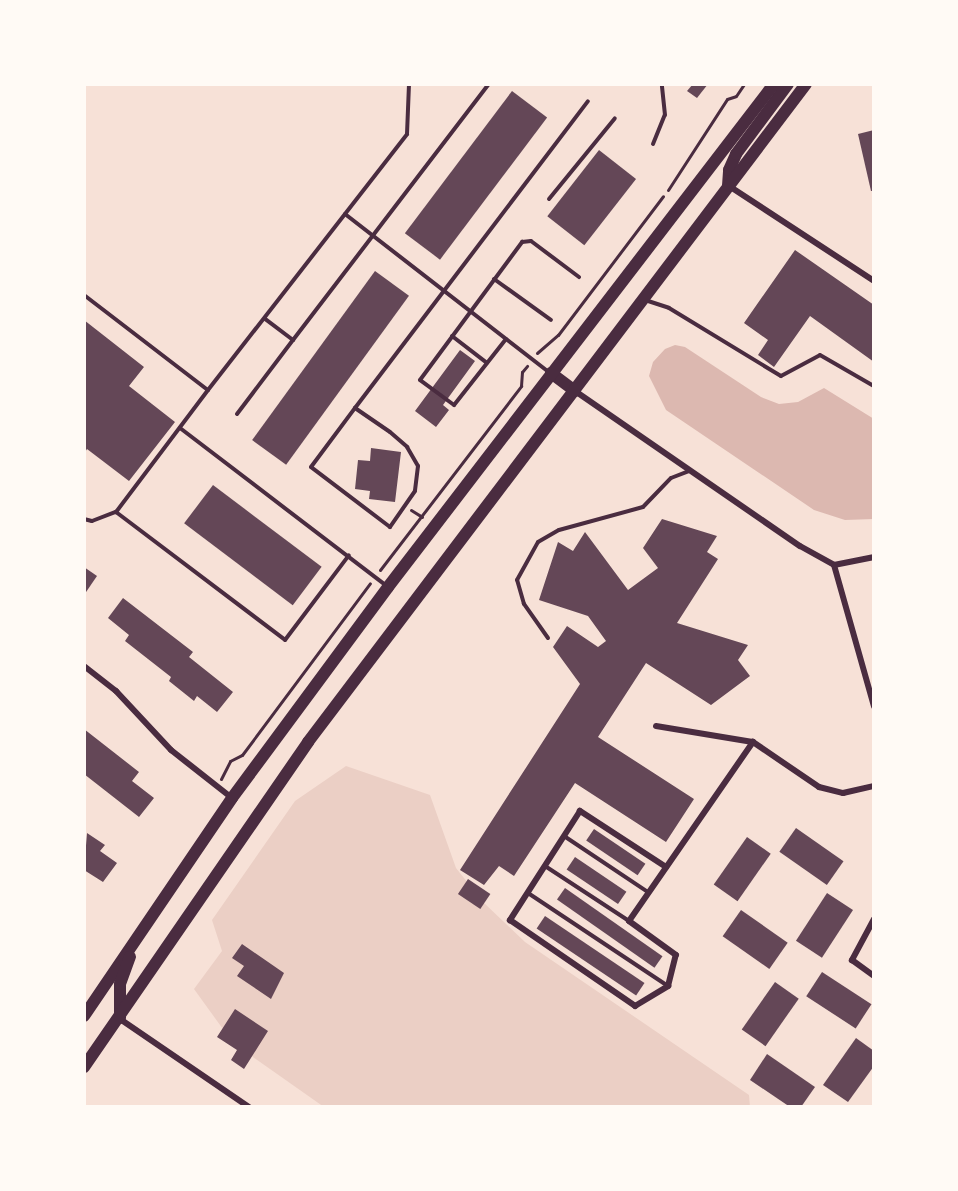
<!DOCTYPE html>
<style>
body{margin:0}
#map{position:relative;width:958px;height:1191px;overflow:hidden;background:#f7e1d7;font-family:"Asap Condensed",sans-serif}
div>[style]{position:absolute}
.green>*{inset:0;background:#ebcfc5}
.water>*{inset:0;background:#dcb8b0}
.building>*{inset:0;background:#644757;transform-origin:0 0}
.path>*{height:3px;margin:-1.5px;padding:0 1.5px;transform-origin:1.5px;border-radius:1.5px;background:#4a2c40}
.service>*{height:4px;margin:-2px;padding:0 2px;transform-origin:2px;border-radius:2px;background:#4a2c40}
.minor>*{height:6px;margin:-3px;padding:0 3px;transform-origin:3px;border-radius:3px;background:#4a2c40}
.primary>*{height:12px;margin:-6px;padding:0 6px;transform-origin:6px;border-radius:6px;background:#4a2c40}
span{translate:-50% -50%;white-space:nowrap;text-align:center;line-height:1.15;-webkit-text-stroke:6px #fffaf5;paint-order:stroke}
.frame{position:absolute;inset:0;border:86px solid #fffaf5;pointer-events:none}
</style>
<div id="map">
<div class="green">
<i style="clip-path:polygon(346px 766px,430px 795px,456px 868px,483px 902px,525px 942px,749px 1095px,750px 1107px,324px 1107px,233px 1043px,194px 989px,222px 951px,212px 920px,295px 801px)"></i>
</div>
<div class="water">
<i style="clip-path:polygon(675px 345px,685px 347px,761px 397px,779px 404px,798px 402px,824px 388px,874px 419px,874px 519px,845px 520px,814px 510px,666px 410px,649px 376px,653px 362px,665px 349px)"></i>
</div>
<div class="building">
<i style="clip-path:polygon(693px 84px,708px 84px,697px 98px,687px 91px)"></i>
<i style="left:512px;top:91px;width:44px;height:178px;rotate:37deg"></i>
<i style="clip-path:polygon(874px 130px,874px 191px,871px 191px,858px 134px)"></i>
<i style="left:599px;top:150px;width:47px;height:84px;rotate:38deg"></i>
<i style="clip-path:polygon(795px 250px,874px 305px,874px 362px,810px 316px,774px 367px,758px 355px,768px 340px,744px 323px)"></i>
<i style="left:375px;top:271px;width:42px;height:209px;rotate:36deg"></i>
<i style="clip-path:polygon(84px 320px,144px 367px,129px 386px,175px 422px,129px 481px,87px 449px,84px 454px)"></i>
<i style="clip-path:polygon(460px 350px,475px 361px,443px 405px,449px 410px,436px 427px,415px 411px)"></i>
<i style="clip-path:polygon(371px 448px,401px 452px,395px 502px,369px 499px,370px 491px,355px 489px,358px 460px,370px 461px)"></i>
<i style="left:213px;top:485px;width:136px;height:48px;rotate:37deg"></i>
<i style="clip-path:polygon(662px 519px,717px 536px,707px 552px,718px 559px,677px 623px,748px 645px,738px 660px,750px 676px,711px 705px,646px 663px,598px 737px,694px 799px,666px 842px,575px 783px,514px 876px,499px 866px,484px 885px,460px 870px,580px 684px,553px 647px,567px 626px,598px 647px,606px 641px,588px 616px,539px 600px,558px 542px,573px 551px,585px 532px,628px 590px,658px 568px,643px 548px)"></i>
<i style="clip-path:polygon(84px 567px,97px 576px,84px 595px)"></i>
<i style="clip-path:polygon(123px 598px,193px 652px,189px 657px,233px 692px,217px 712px,197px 696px,194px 701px,169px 681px,171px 677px,125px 641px,129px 635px,108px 618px)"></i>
<i style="clip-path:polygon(84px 729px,139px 772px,132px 781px,154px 798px,139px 817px,84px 774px)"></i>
<i style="left:796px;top:828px;width:58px;height:29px;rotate:35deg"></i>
<i style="left:594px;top:829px;width:62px;height:14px;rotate:34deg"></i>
<i style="clip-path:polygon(87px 833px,105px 845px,100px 851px,117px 863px,103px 882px,84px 870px)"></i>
<i style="left:747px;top:837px;width:29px;height:58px;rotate:35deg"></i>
<i style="left:575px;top:857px;width:62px;height:15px;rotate:34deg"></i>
<i style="left:468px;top:879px;width:27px;height:18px;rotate:34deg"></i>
<i style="left:565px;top:888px;width:119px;height:14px;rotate:35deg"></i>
<i style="left:827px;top:893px;width:31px;height:57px;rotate:33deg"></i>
<i style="left:741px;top:910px;width:57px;height:32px;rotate:35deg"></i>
<i style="left:545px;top:916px;width:120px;height:15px;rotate:34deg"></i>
<i style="clip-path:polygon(242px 944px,284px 973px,271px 999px,237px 976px,244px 966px,232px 958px)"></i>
<i style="left:822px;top:972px;width:59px;height:29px;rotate:33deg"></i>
<i style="left:775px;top:982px;width:29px;height:58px;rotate:35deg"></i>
<i style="clip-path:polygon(235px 1009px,268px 1031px,244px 1069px,231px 1060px,237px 1050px,217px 1037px)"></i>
<i style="clip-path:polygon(856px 1038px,874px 1051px,874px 1066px,848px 1102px,823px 1085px)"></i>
<i style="clip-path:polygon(767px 1054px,815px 1087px,801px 1107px,790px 1107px,750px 1080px)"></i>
</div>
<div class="path">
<i style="left:668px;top:190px;width:108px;rotate:-57deg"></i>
<i style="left:727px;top:99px;width:9px;rotate:-18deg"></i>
<i style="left:736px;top:96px;width:14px;rotate:-56deg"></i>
<i style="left:537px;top:353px;width:28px;rotate:-41deg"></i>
<i style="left:558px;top:335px;width:174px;rotate:-52.9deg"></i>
<i style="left:411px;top:510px;width:13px;rotate:32deg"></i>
<i style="left:380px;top:570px;width:232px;rotate:-52.5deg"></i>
<i style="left:521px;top:386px;width:14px;rotate:-86deg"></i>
<i style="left:522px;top:372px;width:8px;rotate:-50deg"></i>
<i style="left:221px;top:779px;width:20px;rotate:-63deg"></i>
<i style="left:230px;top:761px;width:13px;rotate:-27deg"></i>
<i style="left:242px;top:755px;width:214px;rotate:-53.3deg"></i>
</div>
<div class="service">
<i style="left:653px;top:144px;width:31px;rotate:-68deg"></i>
<i style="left:665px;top:115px;width:31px;rotate:-96deg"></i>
<i style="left:549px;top:199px;width:104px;rotate:-50.8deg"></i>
<i style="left:345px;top:214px;width:259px;rotate:37.8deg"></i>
<i style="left:494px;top:279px;width:70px;rotate:35.7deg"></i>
<i style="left:84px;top:295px;width:156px;rotate:37.5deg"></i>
<i style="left:208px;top:390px;width:324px;rotate:-52.1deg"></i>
<i style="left:407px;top:134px;width:50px;rotate:-87.7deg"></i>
<i style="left:645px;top:300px;width:25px;rotate:18deg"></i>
<i style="left:669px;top:308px;width:131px;rotate:31.3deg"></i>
<i style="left:781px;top:376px;width:44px;rotate:-28.3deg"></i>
<i style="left:820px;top:355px;width:62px;rotate:29.9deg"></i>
<i style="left:452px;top:336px;width:44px;rotate:37.6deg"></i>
<i style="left:506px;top:339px;width:84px;rotate:128.2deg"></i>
<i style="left:454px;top:405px;width:42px;rotate:-143.7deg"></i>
<i style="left:420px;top:380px;width:172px;rotate:-53.5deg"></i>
<i style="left:522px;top:242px;width:9px;rotate:-6deg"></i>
<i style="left:531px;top:241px;width:60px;rotate:36.9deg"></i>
<i style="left:293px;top:340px;width:322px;rotate:-52.6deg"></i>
<i style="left:208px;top:390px;width:153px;rotate:127deg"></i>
<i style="left:116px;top:512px;width:212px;rotate:37.1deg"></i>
<i style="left:285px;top:640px;width:106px;rotate:-53deg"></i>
<i style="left:355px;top:408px;width:42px;rotate:34.4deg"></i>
<i style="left:390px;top:432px;width:23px;rotate:41deg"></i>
<i style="left:407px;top:447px;width:22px;rotate:60deg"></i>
<i style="left:418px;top:466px;width:25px;rotate:97deg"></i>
<i style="left:415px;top:491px;width:44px;rotate:124.8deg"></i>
<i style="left:390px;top:527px;width:99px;rotate:-142.8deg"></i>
<i style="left:311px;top:467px;width:74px;rotate:-53.3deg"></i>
<i style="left:355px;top:408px;width:385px;rotate:-52.8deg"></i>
<i style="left:237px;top:414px;width:93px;rotate:-52.9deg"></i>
<i style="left:293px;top:340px;width:35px;rotate:-143deg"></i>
<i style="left:180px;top:428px;width:258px;rotate:37.4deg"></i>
<i style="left:84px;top:519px;width:8px;rotate:14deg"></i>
<i style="left:92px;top:521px;width:26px;rotate:-21deg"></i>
<i style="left:548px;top:638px;width:42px;rotate:-125.2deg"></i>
<i style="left:524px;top:604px;width:25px;rotate:-106deg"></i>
<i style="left:517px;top:580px;width:43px;rotate:-61.1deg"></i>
<i style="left:538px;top:542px;width:24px;rotate:-30deg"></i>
<i style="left:559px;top:530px;width:87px;rotate:-15.3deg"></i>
<i style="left:643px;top:507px;width:40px;rotate:-46deg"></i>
<i style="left:671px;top:478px;width:19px;rotate:-21deg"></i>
<i style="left:564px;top:836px;width:101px;rotate:33.7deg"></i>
<i style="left:545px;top:866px;width:100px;rotate:33.2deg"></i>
<i style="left:528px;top:893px;width:168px;rotate:33.6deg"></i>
</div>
<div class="minor">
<i style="left:729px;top:186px;width:173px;rotate:33.2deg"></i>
<i style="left:575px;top:391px;width:273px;rotate:34.6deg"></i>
<i style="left:800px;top:546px;width:39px;rotate:29deg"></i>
<i style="left:834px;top:565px;width:147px;rotate:74.2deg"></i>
<i style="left:834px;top:565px;width:41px;rotate:-11.3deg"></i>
<i style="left:84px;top:666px;width:41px;rotate:38deg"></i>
<i style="left:116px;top:691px;width:81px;rotate:47deg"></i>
<i style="left:171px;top:750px;width:78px;rotate:38.2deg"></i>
<i style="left:656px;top:726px;width:98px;rotate:9.4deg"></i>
<i style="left:753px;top:742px;width:80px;rotate:34.3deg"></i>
<i style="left:819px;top:787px;width:25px;rotate:14deg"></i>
<i style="left:843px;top:793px;width:32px;rotate:-13deg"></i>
<i style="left:666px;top:867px;width:103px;rotate:-146.9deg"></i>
<i style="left:580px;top:811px;width:130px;rotate:122.7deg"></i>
<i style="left:510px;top:920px;width:152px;rotate:34.5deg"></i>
<i style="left:635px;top:1006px;width:39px;rotate:-31deg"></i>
<i style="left:668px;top:986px;width:32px;rotate:-76deg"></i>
<i style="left:676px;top:955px;width:58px;rotate:-144.1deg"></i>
<i style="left:629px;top:921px;width:218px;rotate:-55.3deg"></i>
<i style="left:874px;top:919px;width:47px;rotate:118.2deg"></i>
<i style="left:852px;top:960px;width:27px;rotate:36deg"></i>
<i style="left:120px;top:1019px;width:156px;rotate:34.3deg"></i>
</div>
<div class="primary">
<i style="left:728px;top:186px;width:16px;rotate:-86deg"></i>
<i style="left:729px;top:170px;width:17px;rotate:-66deg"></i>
<i style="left:736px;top:154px;width:87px;rotate:-53.4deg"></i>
<i style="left:551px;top:373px;width:30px;rotate:37deg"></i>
<i style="left:84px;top:1016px;width:263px;rotate:-55.8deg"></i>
<i style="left:232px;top:798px;width:262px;rotate:-53.5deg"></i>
<i style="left:388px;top:587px;width:634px;rotate:-52.5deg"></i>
<i style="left:120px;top:1018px;width:34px;rotate:-90deg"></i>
<i style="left:120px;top:984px;width:29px;rotate:-70deg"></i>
<i style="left:84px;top:1067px;width:395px;rotate:-55.4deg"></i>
<i style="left:308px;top:742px;width:825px;rotate:-52.88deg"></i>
</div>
<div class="frame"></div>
</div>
